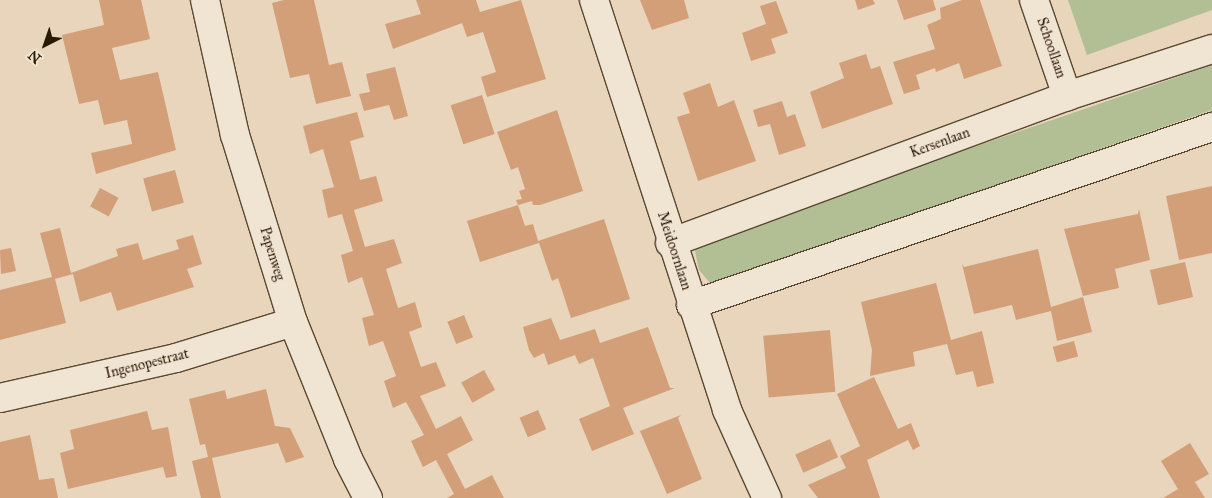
<!DOCTYPE html>
<style>
body{margin:0}
#map{position:relative;width:1212px;height:498px;overflow:hidden;background:#e8d5bb;font-family:"IM FELL Great Primer",serif}
div>[style]{position:absolute}
.green>*{inset:0;background:#b2be93}
.building>*{inset:0;background:#d39f79;transform-origin:0 0}
.roads{filter:drop-shadow(1px 0 #5a4830) drop-shadow(-1px 0 #5a4830) drop-shadow(0 1px #5a4830) drop-shadow(0 -1px #5a4830)}
.minor>*{height:28px;margin:-14px;padding:0 14px;transform-origin:14px;border-radius:14px;background:#f0e4d3}
span{translate:-50% -50%;white-space:nowrap;text-align:center;line-height:1.15;-webkit-text-stroke:4px #f0e4d3;paint-order:stroke}
.street-label{font-size:14px;color:#2a1901}
.north{position:absolute;left:20px;top:20px;width:50px;height:50px;-webkit-text-stroke:4px #f0e4d3;paint-order:stroke;rotate:221deg;font-size:14px;font-weight:700;line-height:20px;text-align:center;color:#2a1901}
.north::after{content:'';display:block;margin:auto;width:18px;height:22px;background:#2a1901;clip-path:polygon(50% 0,100% 100%,50% 72%,0 100%)}
</style>
<div id="map">
<div class="green">
<i style="clip-path:polygon(1068px 0,1212px 0,1212px 10px,1087px 55px)"></i>
<i style="clip-path:polygon(1212px 65px,1212px 110px,711px 284px,699px 270px,694px 246px,738px 228px)"></i>
</div>
<div class="building">
<i style="clip-path:polygon(99px 0,141px 0,150px 39px,112px 48px,120px 80px,158px 72px,176px 150px,96px 174px,91px 153px,132px 144px,127px 120px,104px 125px,98px 100px,79px 104px,62px 35px,104px 25px)"></i>
<i style="clip-path:polygon(284px 0,314px 0,329px 65px,342px 62px,351px 96px,316px 104px,309px 74px,290px 78px,272px 3px)"></i>
<i style="clip-path:polygon(416px 0,476px 0,480px 12px,521px 0,546px 79px,487px 97px,481px 77px,496px 72px,483px 32px,467px 37px,462px 23px,393px 49px,385px 24px,421px 14px)"></i>
<i style="clip-path:polygon(640px 0,684px 0,689px 18px,652px 30px)"></i>
<i style="clip-path:polygon(855px 0,873px 0,875px 4px,858px 10px)"></i>
<i style="clip-path:polygon(897px 0,933px 0,936px 10px,904px 20px)"></i>
<i style="clip-path:polygon(962px 0,980px 0,1002px 66px,964px 79px,959px 63px,936px 72px,935px 68px,916px 75px,920px 89px,904px 94px,893px 62px,935px 49px,927px 25px,941px 19px,940px 8px)"></i>
<i style="clip-path:polygon(776px 1px,788px 33px,771px 39px,776px 53px,751px 61px,742px 33px,766px 24px,760px 6px)"></i>
<i style="clip-path:polygon(866px 54px,871px 69px,880px 66px,893px 104px,822px 129px,810px 92px,844px 78px,839px 63px)"></i>
<i style="clip-path:polygon(395px 67px,408px 116px,394px 120px,389px 105px,364px 111px,359px 94px,370px 92px,366px 74px)"></i>
<i style="clip-path:polygon(710px 83px,718px 107px,734px 100px,756px 161px,698px 181px,677px 117px,690px 113px,683px 93px)"></i>
<i style="left:482px;top:95px;width:41px;height:33px;rotate:72deg"></i>
<i style="clip-path:polygon(782px 101px,787px 117px,795px 114px,806px 146px,779px 155px,770px 124px,758px 127px,753px 110px)"></i>
<i style="clip-path:polygon(557px 110px,583px 191px,540px 205px,533px 205px,532px 201px,518px 205px,525px 226px,533px 224px,538px 241px,604px 219px,630px 299px,571px 318px,558px 278px,552px 281px,539px 243px,480px 262px,467px 221px,518px 205px,516px 200px,522px 199px,519px 191px,525px 189px,518px 167px,511px 170px,497px 132px)"></i>
<i style="clip-path:polygon(357px 112px,364px 137px,350px 141px,360px 180px,376px 176px,383px 201px,354px 210px,365px 247px,394px 239px,402px 263px,386px 269px,398px 308px,415px 302px,422px 327px,409px 332px,421px 367px,436px 362px,446px 386px,420px 396px,436px 429px,461px 416px,473px 440px,447px 454px,465px 489px,492px 475px,504px 498px,447px 498px,454px 494px,436px 460px,423px 467px,411px 441px,424px 435px,406px 402px,393px 408px,384px 381px,396px 376px,383px 341px,369px 346px,362px 318px,374px 315px,362px 277px,348px 283px,341px 255px,353px 251px,342px 214px,328px 218px,322px 190px,334px 187px,323px 149px,310px 154px,303px 126px)"></i>
<i style="left:175px;top:170px;width:34px;height:33px;rotate:75deg"></i>
<i style="clip-path:polygon(1212px 186px,1212px 253px,1179px 260px,1166px 196px)"></i>
<i style="left:100px;top:188px;width:21px;height:21px;rotate:28deg"></i>
<i style="clip-path:polygon(1139px 209px,1150px 260px,1115px 269px,1119px 288px,1083px 296px,1064px 229px,1138px 214px)"></i>
<i style="clip-path:polygon(60px 228px,71px 273px,118px 256px,116px 249px,138px 243px,143px 260px,179px 249px,176px 240px,193px 235px,202px 264px,187px 269px,194px 287px,117px 311px,111px 292px,80px 302px,73px 274px,55px 279px,66px 323px,0 340px,0 290px,52px 277px,40px 233px)"></i>
<i style="clip-path:polygon(11px 248px,16px 271px,1px 274px,0 250px)"></i>
<i style="clip-path:polygon(1038px 249px,1051px 307px,1083px 297px,1092px 332px,1057px 341px,1051px 311px,1016px 320px,1012px 305px,974px 314px,962px 264px,964px 267px)"></i>
<i style="left:1185px;top:262px;width:36px;height:36px;rotate:77deg"></i>
<i style="clip-path:polygon(936px 283px,951px 340px,982px 331px,994px 383px,977px 387px,973px 371px,956px 375px,947px 344px,913px 352px,915px 366px,870px 376px,872px 350px,861px 302px)"></i>
<i style="left:464px;top:315px;width:24px;height:18px;rotate:68deg"></i>
<i style="clip-path:polygon(551px 318px,560px 340px,595px 329px,600px 343px,648px 327px,670px 388px,675px 388px,623px 408px,634px 434px,592px 451px,579px 419px,610px 406px,593px 358px,579px 364px,575px 355px,548px 365px,544px 353px,534px 358px,529px 350px,523px 327px)"></i>
<i style="left:830px;top:330px;width:62px;height:67px;rotate:85deg"></i>
<i style="left:1074px;top:341px;width:16px;height:22px;rotate:75deg"></i>
<i style="left:484px;top:370px;width:23px;height:26px;rotate:61deg"></i>
<i style="clip-path:polygon(874px 377px,898px 429px,911px 423px,920px 446px,913px 450px,908px 440px,867px 460px,880px 498px,818px 498px,808px 485px,846px 468px,840px 456px,860px 446px,837px 394px)"></i>
<i style="clip-path:polygon(266px 389px,275px 426px,290px 428px,304px 457px,286px 463px,278px 443px,212px 458px,221px 498px,201px 498px,192px 461px,208px 457px,205px 444px,200px 445px,189px 399px,225px 390px,227px 399px)"></i>
<i style="left:538px;top:410px;width:21px;height:20px;rotate:67deg"></i>
<i style="clip-path:polygon(147px 411px,152px 430px,168px 427px,177px 476px,166px 478px,163px 467px,68px 489px,60px 453px,74px 449px,70px 430px)"></i>
<i style="clip-path:polygon(681px 415px,678px 418px,702px 479px,667px 494px,640px 431px)"></i>
<i style="clip-path:polygon(30px 435px,39px 480px,54px 478px,58px 498px,0 498px,0 442px)"></i>
<i style="left:830px;top:439px;width:20px;height:38px;rotate:66deg"></i>
<i style="clip-path:polygon(1190px 443px,1209px 474px,1195px 482px,1205px 498px,1163px 498px,1178px 489px,1161px 461px)"></i>
</div>
<div class="roads">
<div class="minor">
<i style="left:205px;top:0;width:138px;rotate:77.5deg"></i>
<i style="left:235px;top:135px;width:196px;rotate:72.8deg"></i>
<i style="left:293px;top:322px;width:148px;rotate:68.1deg"></i>
<i style="left:348px;top:459px;width:44px;rotate:62.9deg"></i>
<i style="left:594px;top:0;width:431px;rotate:72deg"></i>
<i style="left:727px;top:410px;width:97px;rotate:65.6deg"></i>
<i style="left:1034px;top:0;width:102px;rotate:71deg"></i>
<i style="left:670px;top:243px;width:423px;rotate:-20.3deg"></i>
<i style="left:1067px;top:96px;width:152px;rotate:-18deg"></i>
<i style="left:691px;top:305px;width:551px;rotate:-18.86deg"></i>
<i style="left:0;top:398px;width:180px;rotate:-12.8deg"></i>
<i style="left:176px;top:358px;width:122px;rotate:-17.1deg"></i>
</div>
</div>
<div class="street-label">
<span style="left:1051px;top:48px;rotate:71deg">Schoollaan</span>
<span style="left:940px;top:143px;rotate:-20deg">Kersenlaan</span>
<span style="left:674px;top:251px;rotate:72deg">Meidoornlaan</span>
<span style="left:272px;top:254px;rotate:73deg">Papenweg</span>
<span style="left:147px;top:364px;rotate:-14deg">Ingenopestraat</span>
</div>
<div class="north">N</div>
</div>
